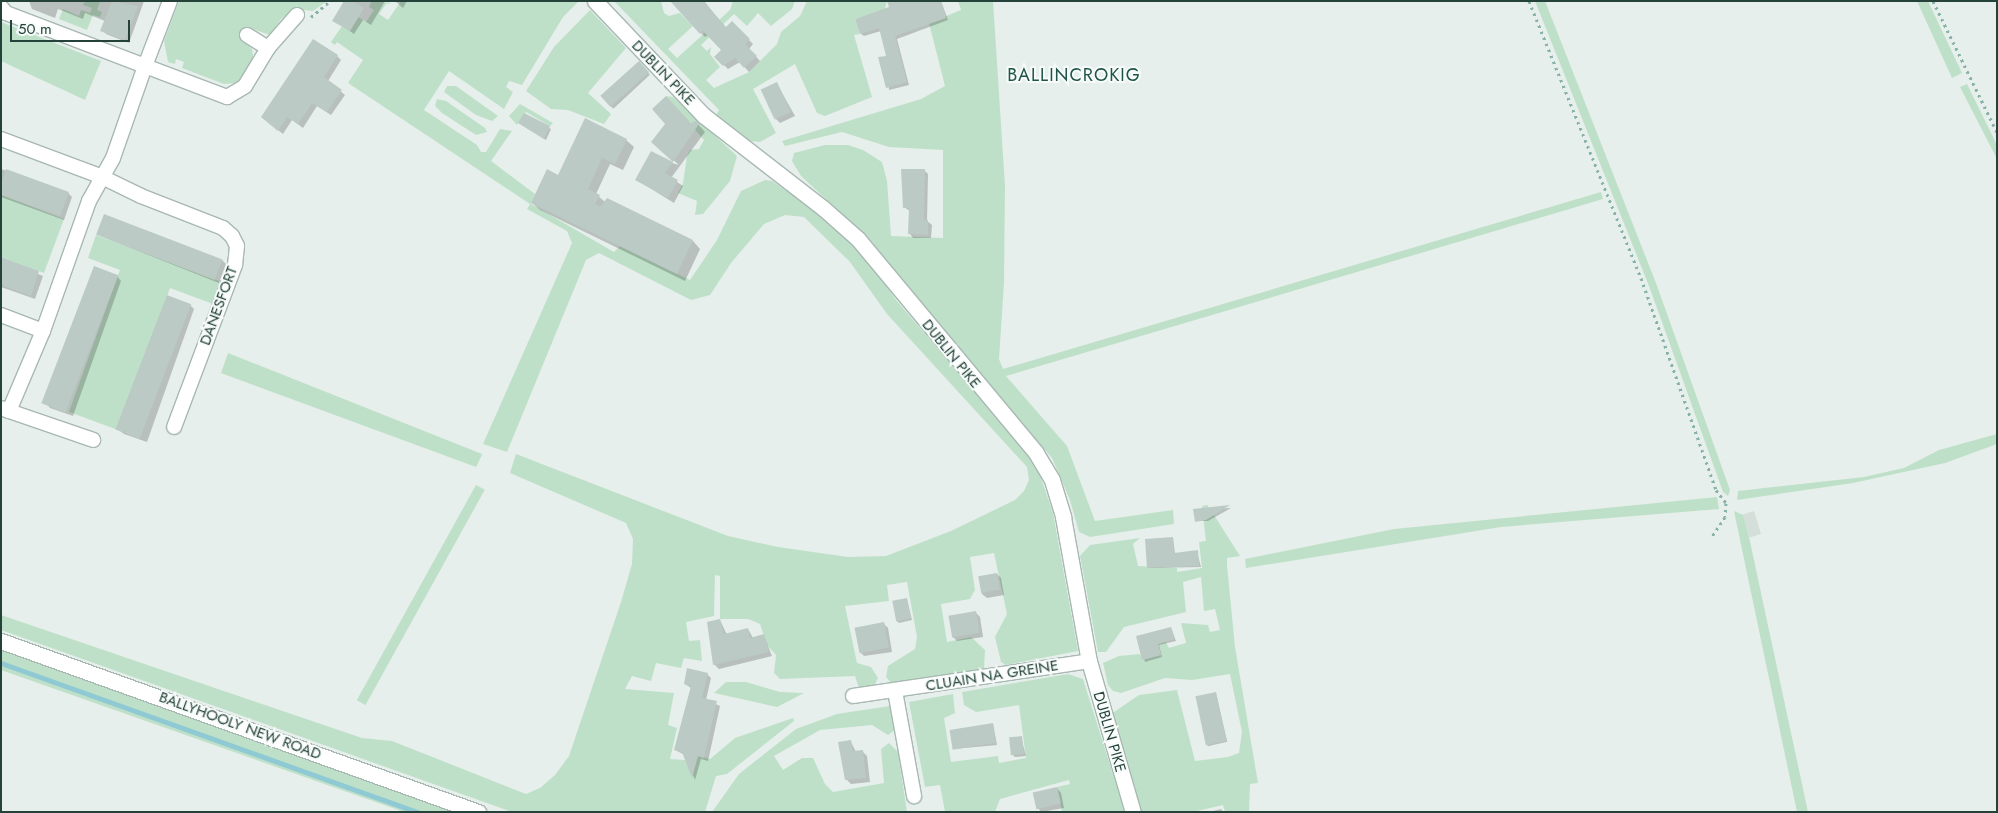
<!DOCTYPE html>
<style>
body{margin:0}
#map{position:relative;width:1998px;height:813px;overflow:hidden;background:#e6efeb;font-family:Jost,sans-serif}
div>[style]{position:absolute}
.built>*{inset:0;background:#d4dfda;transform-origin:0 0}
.green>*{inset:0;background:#bfe0c8;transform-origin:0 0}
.shadow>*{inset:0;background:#0003;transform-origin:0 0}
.stream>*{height:5px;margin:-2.5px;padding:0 2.5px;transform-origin:2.5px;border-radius:2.5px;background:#8ec9d4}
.building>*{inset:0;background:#bbcac4;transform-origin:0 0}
.path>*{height:3px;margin-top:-1.5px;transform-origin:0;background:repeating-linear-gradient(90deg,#86b3a5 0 2.5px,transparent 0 6.5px)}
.roads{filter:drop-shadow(1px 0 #a8b8b2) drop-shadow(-1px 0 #a8b8b2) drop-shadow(0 1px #a8b8b2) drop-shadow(0 -1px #a8b8b2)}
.minor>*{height:14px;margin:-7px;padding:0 7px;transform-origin:7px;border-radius:7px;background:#fff}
.tertiary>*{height:15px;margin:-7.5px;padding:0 7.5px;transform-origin:7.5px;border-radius:7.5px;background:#fff}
.secondary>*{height:15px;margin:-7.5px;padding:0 7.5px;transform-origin:7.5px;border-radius:7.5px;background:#fff}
span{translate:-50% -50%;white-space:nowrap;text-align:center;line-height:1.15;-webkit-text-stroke:4px #f7fbf9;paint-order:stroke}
.street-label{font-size:15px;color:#24423a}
.quarter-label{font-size:18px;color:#1f5548;letter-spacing:1px}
.frame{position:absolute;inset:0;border:2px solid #24423a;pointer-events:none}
.scale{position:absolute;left:10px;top:20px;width:120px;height:22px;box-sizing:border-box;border:2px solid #24423a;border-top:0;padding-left:6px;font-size:15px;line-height:18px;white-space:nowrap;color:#24423a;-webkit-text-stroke:4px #f7fbf9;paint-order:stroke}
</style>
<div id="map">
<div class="built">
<i style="left:1754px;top:511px;width:24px;height:12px;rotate:73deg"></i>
</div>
<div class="green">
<i style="clip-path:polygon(85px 1px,100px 1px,97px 10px,102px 12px,100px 17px,93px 15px,87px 30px,59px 19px,63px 9px,79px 16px,81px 10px,90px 13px,92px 8px,83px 5px)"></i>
<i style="clip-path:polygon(179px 1px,327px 1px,313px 11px,295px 9px,281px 19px,270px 35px,247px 27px,240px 38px,252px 49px,254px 61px,238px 83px,224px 84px,182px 68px,184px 62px,176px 59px,175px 64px,168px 62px,164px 41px)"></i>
<i style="clip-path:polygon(372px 1px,392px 3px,386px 4px,379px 14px,388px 20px,401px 1px,579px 1px,563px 17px,522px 85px,509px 81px,506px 87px,513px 92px,504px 109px,449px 71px,424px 110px,477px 145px,481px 152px,486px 152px,500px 129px,512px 131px,491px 161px,535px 194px,531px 204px,614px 252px,620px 246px,690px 280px,717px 240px,741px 191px,765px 180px,772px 181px,827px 219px,870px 263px,896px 300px,1029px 455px,1041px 478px,1053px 513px,1078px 651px,1006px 665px,1001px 662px,995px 637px,1007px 614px,994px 553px,970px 557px,975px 590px,970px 599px,941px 604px,947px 642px,971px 637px,985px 650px,984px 670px,892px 684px,886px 677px,888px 666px,915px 649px,917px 637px,907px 582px,887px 585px,889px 601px,845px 606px,857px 663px,871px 667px,878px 678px,873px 688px,859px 688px,855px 676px,780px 679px,774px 673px,776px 655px,767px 645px,760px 624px,748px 619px,720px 619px,720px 576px,715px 575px,714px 616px,686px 622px,689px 641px,700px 640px,702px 661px,684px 658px,681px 668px,656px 663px,651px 681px,632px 676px,625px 689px,674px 693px,668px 725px,677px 728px,670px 759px,685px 760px,689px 765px,698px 756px,710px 759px,735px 738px,793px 718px,794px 721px,727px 774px,716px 776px,705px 812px,512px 812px,1px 630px,1px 615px,362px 738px,392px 741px,526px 794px,540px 788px,555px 775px,569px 756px,621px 602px,632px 564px,633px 539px,626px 523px,510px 473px,516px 454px,728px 536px,778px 547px,848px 557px,886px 556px,951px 531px,1015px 500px,1024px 491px,1029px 480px,1027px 467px,887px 314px,850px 262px,804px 217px,785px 215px,764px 224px,731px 263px,710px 295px,691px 300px,599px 253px,586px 260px,507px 452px,483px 444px,572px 243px,567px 231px,527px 209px,530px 204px,348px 83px,363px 60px,337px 42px,335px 45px,331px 42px,342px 26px,350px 31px,358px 17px,366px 22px,374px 10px,369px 7px)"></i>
<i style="clip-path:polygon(614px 1px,661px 1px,664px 13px,669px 16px,680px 13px,693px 26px,668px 49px,677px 58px,730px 10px,733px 1px,795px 1px,792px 9px,771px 26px,758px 13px,747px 26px,734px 14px,701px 45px,707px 51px,711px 47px,710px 54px,720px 67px,706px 80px,714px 88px,749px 72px,777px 44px,781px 32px,800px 16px,807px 1px,887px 1px,885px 9px,855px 19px,860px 34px,854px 35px,872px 97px,825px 116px,817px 113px,795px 64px,753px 89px,776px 133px,760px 142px,749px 141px,716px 115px,719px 110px)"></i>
<i style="clip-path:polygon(958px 1px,993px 1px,1005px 186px,1004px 283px,999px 359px,1003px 369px,1601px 192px,1603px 199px,1006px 376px,1067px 446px,1095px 521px,1173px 510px,1174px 524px,1090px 537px,1079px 532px,1070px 500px,1052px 458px,944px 335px,872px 242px,801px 176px,792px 161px,794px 153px,825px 145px,848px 145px,863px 150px,882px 162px,887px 181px,891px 236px,943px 238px,943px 150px,889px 147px,842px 132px,785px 146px,782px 141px,921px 99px,945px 86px,929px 23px,961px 10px)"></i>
<i style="clip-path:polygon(1535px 1px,1545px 1px,1656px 283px,1730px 490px,1728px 496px,1723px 492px,1649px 286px)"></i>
<i style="clip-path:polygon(1917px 1px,1928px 1px,1962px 73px,1952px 78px)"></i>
<i style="clip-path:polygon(590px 10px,626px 48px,588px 93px,611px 114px,604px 124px,568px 110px,551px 109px,526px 91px,554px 47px)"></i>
<i style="clip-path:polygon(1px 22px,101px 61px,85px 100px,1px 61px)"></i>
<i style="clip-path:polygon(1967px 84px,1997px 145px,1997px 159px,1960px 87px)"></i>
<i style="clip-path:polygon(447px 86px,456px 86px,498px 116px,492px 121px,476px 115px,444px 92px)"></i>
<i style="clip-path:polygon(666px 96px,673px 97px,737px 156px,730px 181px,703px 214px,695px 215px,697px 201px,678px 193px,683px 183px,687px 156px,690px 150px,699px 149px,704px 140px)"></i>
<i style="clip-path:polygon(437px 99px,446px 101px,485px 128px,487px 132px,476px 135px,442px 113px,435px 106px)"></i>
<i style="clip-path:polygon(520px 104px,553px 123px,550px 126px,526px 112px,517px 125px,509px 116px)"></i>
<i style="clip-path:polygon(1px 195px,64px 219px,44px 273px,1px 257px)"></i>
<i style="clip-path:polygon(96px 235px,222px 282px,213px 304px,170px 288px,118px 430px,69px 412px,120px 270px,88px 258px)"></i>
<i style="clip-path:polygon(228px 353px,482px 454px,482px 455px,476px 467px,221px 373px)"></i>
<i style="clip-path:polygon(1997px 434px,1997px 444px,1945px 463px,1853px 483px,1737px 500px,1738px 491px,1864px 477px,1904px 468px,1939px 450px)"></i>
<i style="left:476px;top:485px;width:10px;height:246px;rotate:29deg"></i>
<i style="clip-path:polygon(1717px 497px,1719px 509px,1501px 527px,1246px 568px,1245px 559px,1394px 529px)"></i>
<i style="clip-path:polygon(1208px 505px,1210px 517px,1214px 515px,1240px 556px,1227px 558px,1227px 565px,1235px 647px,1258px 783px,1250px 784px,1249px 812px,1225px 812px,1223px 805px,1193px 812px,1140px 812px,1111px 714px,1139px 695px,1177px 690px,1195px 761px,1228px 757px,1239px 753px,1242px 732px,1230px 674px,1192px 680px,1165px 678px,1121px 693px,1113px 691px,1108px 685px,1103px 663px,1119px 656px,1140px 654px,1143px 660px,1161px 655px,1158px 644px,1166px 642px,1169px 648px,1186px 643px,1181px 623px,1208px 625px,1210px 632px,1220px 630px,1215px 609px,1204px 611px,1201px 577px,1183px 582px,1186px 612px,1124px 627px,1106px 652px,1098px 652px,1080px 556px,1090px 545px,1140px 538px,1133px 544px,1138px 566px,1177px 568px,1177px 572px,1202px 568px,1199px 542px,1206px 541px,1202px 506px)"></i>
<i style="clip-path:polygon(1734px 511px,1743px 515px,1749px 537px,1808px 812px,1797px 812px)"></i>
<i style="clip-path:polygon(1px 649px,343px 772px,453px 812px,404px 812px,1px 670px)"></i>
<i style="clip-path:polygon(1068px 674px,1083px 679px,1125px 812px,1062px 812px,1057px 787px,1070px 784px,1069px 780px,1000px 799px,995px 812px,945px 812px,940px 785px,925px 787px,909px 702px,953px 694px,955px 713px,944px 718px,951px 762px,998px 756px,999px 763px,1026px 758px,1019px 705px,976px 712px,964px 705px,962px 692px)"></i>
<i style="clip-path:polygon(726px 682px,746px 682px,780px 692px,804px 693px,777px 707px,714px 693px)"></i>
<i style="clip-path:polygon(890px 706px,895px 730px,888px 735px,872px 725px,820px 730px,774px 756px,783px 770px,802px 758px,813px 758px,825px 784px,833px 792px,884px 783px,881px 749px,889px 743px,898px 752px,907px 812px,712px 812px,739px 774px,796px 729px,837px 714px)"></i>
</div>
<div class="shadow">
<i style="clip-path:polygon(29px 1px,144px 1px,129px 43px,106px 34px,102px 30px,105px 21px,85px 13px,83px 19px,58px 9px,55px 18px,32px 9px)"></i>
<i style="clip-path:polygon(345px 1px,385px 1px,371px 25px,363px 20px,354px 34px,334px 20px)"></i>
<i style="clip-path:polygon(395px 1px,407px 1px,403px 8px)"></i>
<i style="clip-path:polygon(674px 1px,704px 1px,726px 28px,732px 23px,753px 44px,749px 49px,760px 61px,749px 72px,740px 62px,728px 69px,716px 57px,723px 50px,708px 35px,705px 37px,701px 33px)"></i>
<i style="clip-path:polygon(941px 1px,948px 20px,897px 39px,909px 85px,889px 90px,887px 56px,881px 31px,864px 36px,861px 34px,891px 8px)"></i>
<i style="clip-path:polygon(337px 56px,341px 60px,328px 81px,345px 95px,331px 115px,317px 106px,303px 128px,292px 120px,283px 134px,267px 121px)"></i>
<i style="left:639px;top:63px;width:16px;height:50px;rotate:47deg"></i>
<i style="clip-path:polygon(777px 84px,795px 116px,780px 123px,776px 119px)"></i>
<i style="clip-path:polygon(672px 104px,691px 125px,696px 122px,705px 132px,671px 178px,683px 186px,674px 203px,637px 180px,672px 163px,679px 165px,659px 147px)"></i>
<i style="clip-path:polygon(525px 115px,551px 129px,546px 140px,522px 125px)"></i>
<i style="clip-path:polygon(626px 140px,634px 147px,623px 170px,610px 164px,596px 194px,605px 202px,607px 200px,693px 241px,700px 249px,685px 281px,540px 210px,532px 203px,559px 176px)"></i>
<i style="clip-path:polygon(1px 169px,68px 193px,72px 197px,64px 220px,1px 197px)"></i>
<i style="clip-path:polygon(925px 171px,928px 174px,927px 221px,932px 225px,931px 238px,913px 238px,910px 234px,910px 211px,904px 207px)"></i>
<i style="clip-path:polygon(98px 235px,222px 260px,226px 264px,219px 283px)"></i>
<i style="clip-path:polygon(1px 259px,43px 276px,35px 299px,1px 287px)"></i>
<i style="clip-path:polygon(117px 276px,121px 281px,73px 416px,50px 408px,46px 403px)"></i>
<i style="clip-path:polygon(190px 305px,194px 309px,147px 442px,124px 434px,119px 430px)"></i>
<i style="clip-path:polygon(1231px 508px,1208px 521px,1196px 521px,1195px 510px)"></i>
<i style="clip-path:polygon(1173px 538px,1175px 554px,1197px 552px,1201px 567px,1148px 568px)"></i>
<i style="clip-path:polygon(997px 574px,1001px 578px,1004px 595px,987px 598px,982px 594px,979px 577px)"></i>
<i style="clip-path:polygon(907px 600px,912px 620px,899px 623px,897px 621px)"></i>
<i style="clip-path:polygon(976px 613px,980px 617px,983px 637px,957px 641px,953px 637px)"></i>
<i style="clip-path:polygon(720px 620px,727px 635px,748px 629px,753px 638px,764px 636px,772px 656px,719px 669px,714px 664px)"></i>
<i style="clip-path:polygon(884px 624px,888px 628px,892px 652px,864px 656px,860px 652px,856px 628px)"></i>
<i style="clip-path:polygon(1171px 628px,1176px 641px,1159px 645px,1162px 657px,1145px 662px,1137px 637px)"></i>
<i style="clip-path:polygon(707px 674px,711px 678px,706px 700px,720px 706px,708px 761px,701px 759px,695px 780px,685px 755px,675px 750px,691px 688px,685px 684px)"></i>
<i style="left:1216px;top:693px;width:50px;height:20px;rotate:77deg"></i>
<i style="clip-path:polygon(993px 724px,997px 745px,954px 749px)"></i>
<i style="clip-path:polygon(1021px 737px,1026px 756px,1015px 757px,1013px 755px)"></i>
<i style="clip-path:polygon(851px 742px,856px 752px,862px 751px,867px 756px,870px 782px,851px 784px,847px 780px,839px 743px)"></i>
<i style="clip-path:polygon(1057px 788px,1061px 793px,1064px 808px,1041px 812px,1038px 808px)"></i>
<i style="clip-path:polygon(1221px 809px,1223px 812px,1209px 812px)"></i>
</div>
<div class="stream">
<i style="left:1px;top:663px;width:443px;rotate:19.7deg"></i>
</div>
<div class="building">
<i style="clip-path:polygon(112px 1px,138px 6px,125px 40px,100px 31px)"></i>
<i style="clip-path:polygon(344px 1px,352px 1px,364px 8px,350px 31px,332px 21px)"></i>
<i style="clip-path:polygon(670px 1px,703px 1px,726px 27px,732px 21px,750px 39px,745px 44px,757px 56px,744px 68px,735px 58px,723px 66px,714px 57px,721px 50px,703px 31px,700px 34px)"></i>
<i style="clip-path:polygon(887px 1px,941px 1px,946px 18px,895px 36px,907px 82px,886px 88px,878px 57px,886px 56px,879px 28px,860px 34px,855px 19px,889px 7px)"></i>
<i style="clip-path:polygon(313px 39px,338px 55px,324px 77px,342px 90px,327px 112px,312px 103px,298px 124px,287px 117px,278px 131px,261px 117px)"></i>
<i style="left:639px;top:61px;width:15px;height:52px;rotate:48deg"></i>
<i style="left:777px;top:82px;width:33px;height:18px;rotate:65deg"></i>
<i style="clip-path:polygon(666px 96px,690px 122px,686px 125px,696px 121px,699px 124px,673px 162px,651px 142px,665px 124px,652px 109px)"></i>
<i style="clip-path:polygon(524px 113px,550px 126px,544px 139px,518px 123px)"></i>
<i style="clip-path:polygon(585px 118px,627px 139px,615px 164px,602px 158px,588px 189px,600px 195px,595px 204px,600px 207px,607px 198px,693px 240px,677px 274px,531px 203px,547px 169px,558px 175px)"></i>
<i style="clip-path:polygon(651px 151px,673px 162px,665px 173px,678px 180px,668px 198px,635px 180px)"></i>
<i style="left:6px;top:169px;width:67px;height:26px;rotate:20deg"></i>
<i style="clip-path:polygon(901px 169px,925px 169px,924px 220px,928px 220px,928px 235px,908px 234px,909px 208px,903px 208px)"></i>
<i style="left:104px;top:214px;width:127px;height:22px;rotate:21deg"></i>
<i style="clip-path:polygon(1px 257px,39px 271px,31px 296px,1px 285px)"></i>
<i style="left:94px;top:266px;width:26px;height:147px;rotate:21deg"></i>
<i style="left:167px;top:295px;width:26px;height:144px;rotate:21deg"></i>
<i style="clip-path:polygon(1230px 505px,1206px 520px,1195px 522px,1193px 509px)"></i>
<i style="clip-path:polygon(1173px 537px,1174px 553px,1198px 550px,1199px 566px,1147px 568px,1145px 539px)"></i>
<i style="left:997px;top:573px;width:17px;height:19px;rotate:80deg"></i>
<i style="left:907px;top:598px;width:21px;height:15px;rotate:79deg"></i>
<i style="left:976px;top:611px;width:22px;height:28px;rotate:80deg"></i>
<i style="clip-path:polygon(720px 619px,724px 634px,748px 628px,750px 638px,764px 634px,769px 652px,713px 665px,707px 622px)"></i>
<i style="left:884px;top:622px;width:26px;height:30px;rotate:79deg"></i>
<i style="clip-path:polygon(1171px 627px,1175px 639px,1158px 644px,1161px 655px,1142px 660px,1136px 636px)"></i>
<i style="clip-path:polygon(687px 668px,708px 673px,702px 698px,717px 701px,704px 758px,698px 756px,692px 778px,682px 752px,674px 750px,691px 686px,684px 684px)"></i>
<i style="left:1216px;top:692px;width:50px;height:21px;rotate:78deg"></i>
<i style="left:993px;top:723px;width:20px;height:44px;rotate:81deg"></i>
<i style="left:1022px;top:736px;width:18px;height:13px;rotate:84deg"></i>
<i style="clip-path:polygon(851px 740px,853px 751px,863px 750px,866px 778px,845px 780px,838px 742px)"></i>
<i style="left:1057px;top:787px;width:17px;height:25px;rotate:77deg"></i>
</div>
<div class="path">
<i style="left:1529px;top:1px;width:299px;rotate:68deg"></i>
<i style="left:1641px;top:278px;width:225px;rotate:70.5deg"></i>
<i style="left:1716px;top:490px;width:16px;rotate:52deg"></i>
<i style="left:1726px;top:503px;width:14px;rotate:94deg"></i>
<i style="left:1725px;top:517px;width:25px;rotate:124deg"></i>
<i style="left:1933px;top:1px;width:146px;rotate:64deg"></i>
<i style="left:311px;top:17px;width:25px;rotate:-40deg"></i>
</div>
<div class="roads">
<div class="minor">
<i style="left:1px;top:7px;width:8px;rotate:50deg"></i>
<i style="left:6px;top:13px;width:149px;rotate:20.9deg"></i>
<i style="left:145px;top:66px;width:70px;rotate:-69deg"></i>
<i style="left:247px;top:35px;width:25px;rotate:32deg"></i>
<i style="left:1px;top:139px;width:106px;rotate:20.5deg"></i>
<i style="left:100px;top:176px;width:46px;rotate:26deg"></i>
<i style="left:141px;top:196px;width:88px;rotate:21.3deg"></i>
<i style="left:223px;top:228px;width:12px;rotate:42deg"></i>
<i style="left:232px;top:236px;width:11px;rotate:63deg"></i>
<i style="left:237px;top:246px;width:19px;rotate:96deg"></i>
<i style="left:235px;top:265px;width:173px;rotate:110.6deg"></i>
<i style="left:1px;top:315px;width:45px;rotate:20.9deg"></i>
<i style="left:1px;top:408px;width:9px;rotate:21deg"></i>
<i style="left:9px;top:411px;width:87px;rotate:-67deg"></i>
<i style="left:43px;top:331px;width:138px;rotate:-70.5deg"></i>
<i style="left:89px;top:201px;width:49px;rotate:-60.8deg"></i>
<i style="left:113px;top:158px;width:97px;rotate:-70.8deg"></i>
<i style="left:145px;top:66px;width:88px;rotate:20.7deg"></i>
<i style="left:227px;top:97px;width:21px;rotate:-31deg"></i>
<i style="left:245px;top:86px;width:44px;rotate:-58.8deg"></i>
<i style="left:268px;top:48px;width:44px;rotate:-48.7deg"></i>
<i style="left:9px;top:411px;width:89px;rotate:19deg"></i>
<i style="left:895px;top:691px;width:107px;rotate:79.7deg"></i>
<i style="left:853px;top:696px;width:239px;rotate:-8.4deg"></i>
</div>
<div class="tertiary">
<i style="left:595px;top:1px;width:157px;rotate:46.5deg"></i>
<i style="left:703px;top:115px;width:152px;rotate:37.8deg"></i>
<i style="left:823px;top:208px;width:47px;rotate:41.5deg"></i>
<i style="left:858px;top:239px;width:278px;rotate:50.2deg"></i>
<i style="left:1036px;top:453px;width:31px;rotate:59deg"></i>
<i style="left:1052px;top:480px;width:39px;rotate:73deg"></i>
<i style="left:1063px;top:517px;width:146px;rotate:79.8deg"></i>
<i style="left:1089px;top:661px;width:157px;rotate:73.8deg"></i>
</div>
<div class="secondary">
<i style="left:1px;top:641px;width:507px;rotate:19.72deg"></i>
</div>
</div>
<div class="street-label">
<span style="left:663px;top:73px;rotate:46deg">DUBLIN PIKE</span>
<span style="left:219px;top:306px;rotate:-70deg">DANESFORT</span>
<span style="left:951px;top:354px;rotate:51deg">DUBLIN PIKE</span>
<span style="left:992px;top:676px;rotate:-9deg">CLUAIN NA GREINE</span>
<span style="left:240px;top:726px;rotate:20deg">BALLYHOOLY NEW ROAD</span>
<span style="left:1109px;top:732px;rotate:74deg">DUBLIN PIKE</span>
</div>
<div class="quarter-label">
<span style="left:1074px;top:75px">BALLINCROKIG</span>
</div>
<div class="frame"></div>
<div class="scale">50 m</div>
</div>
